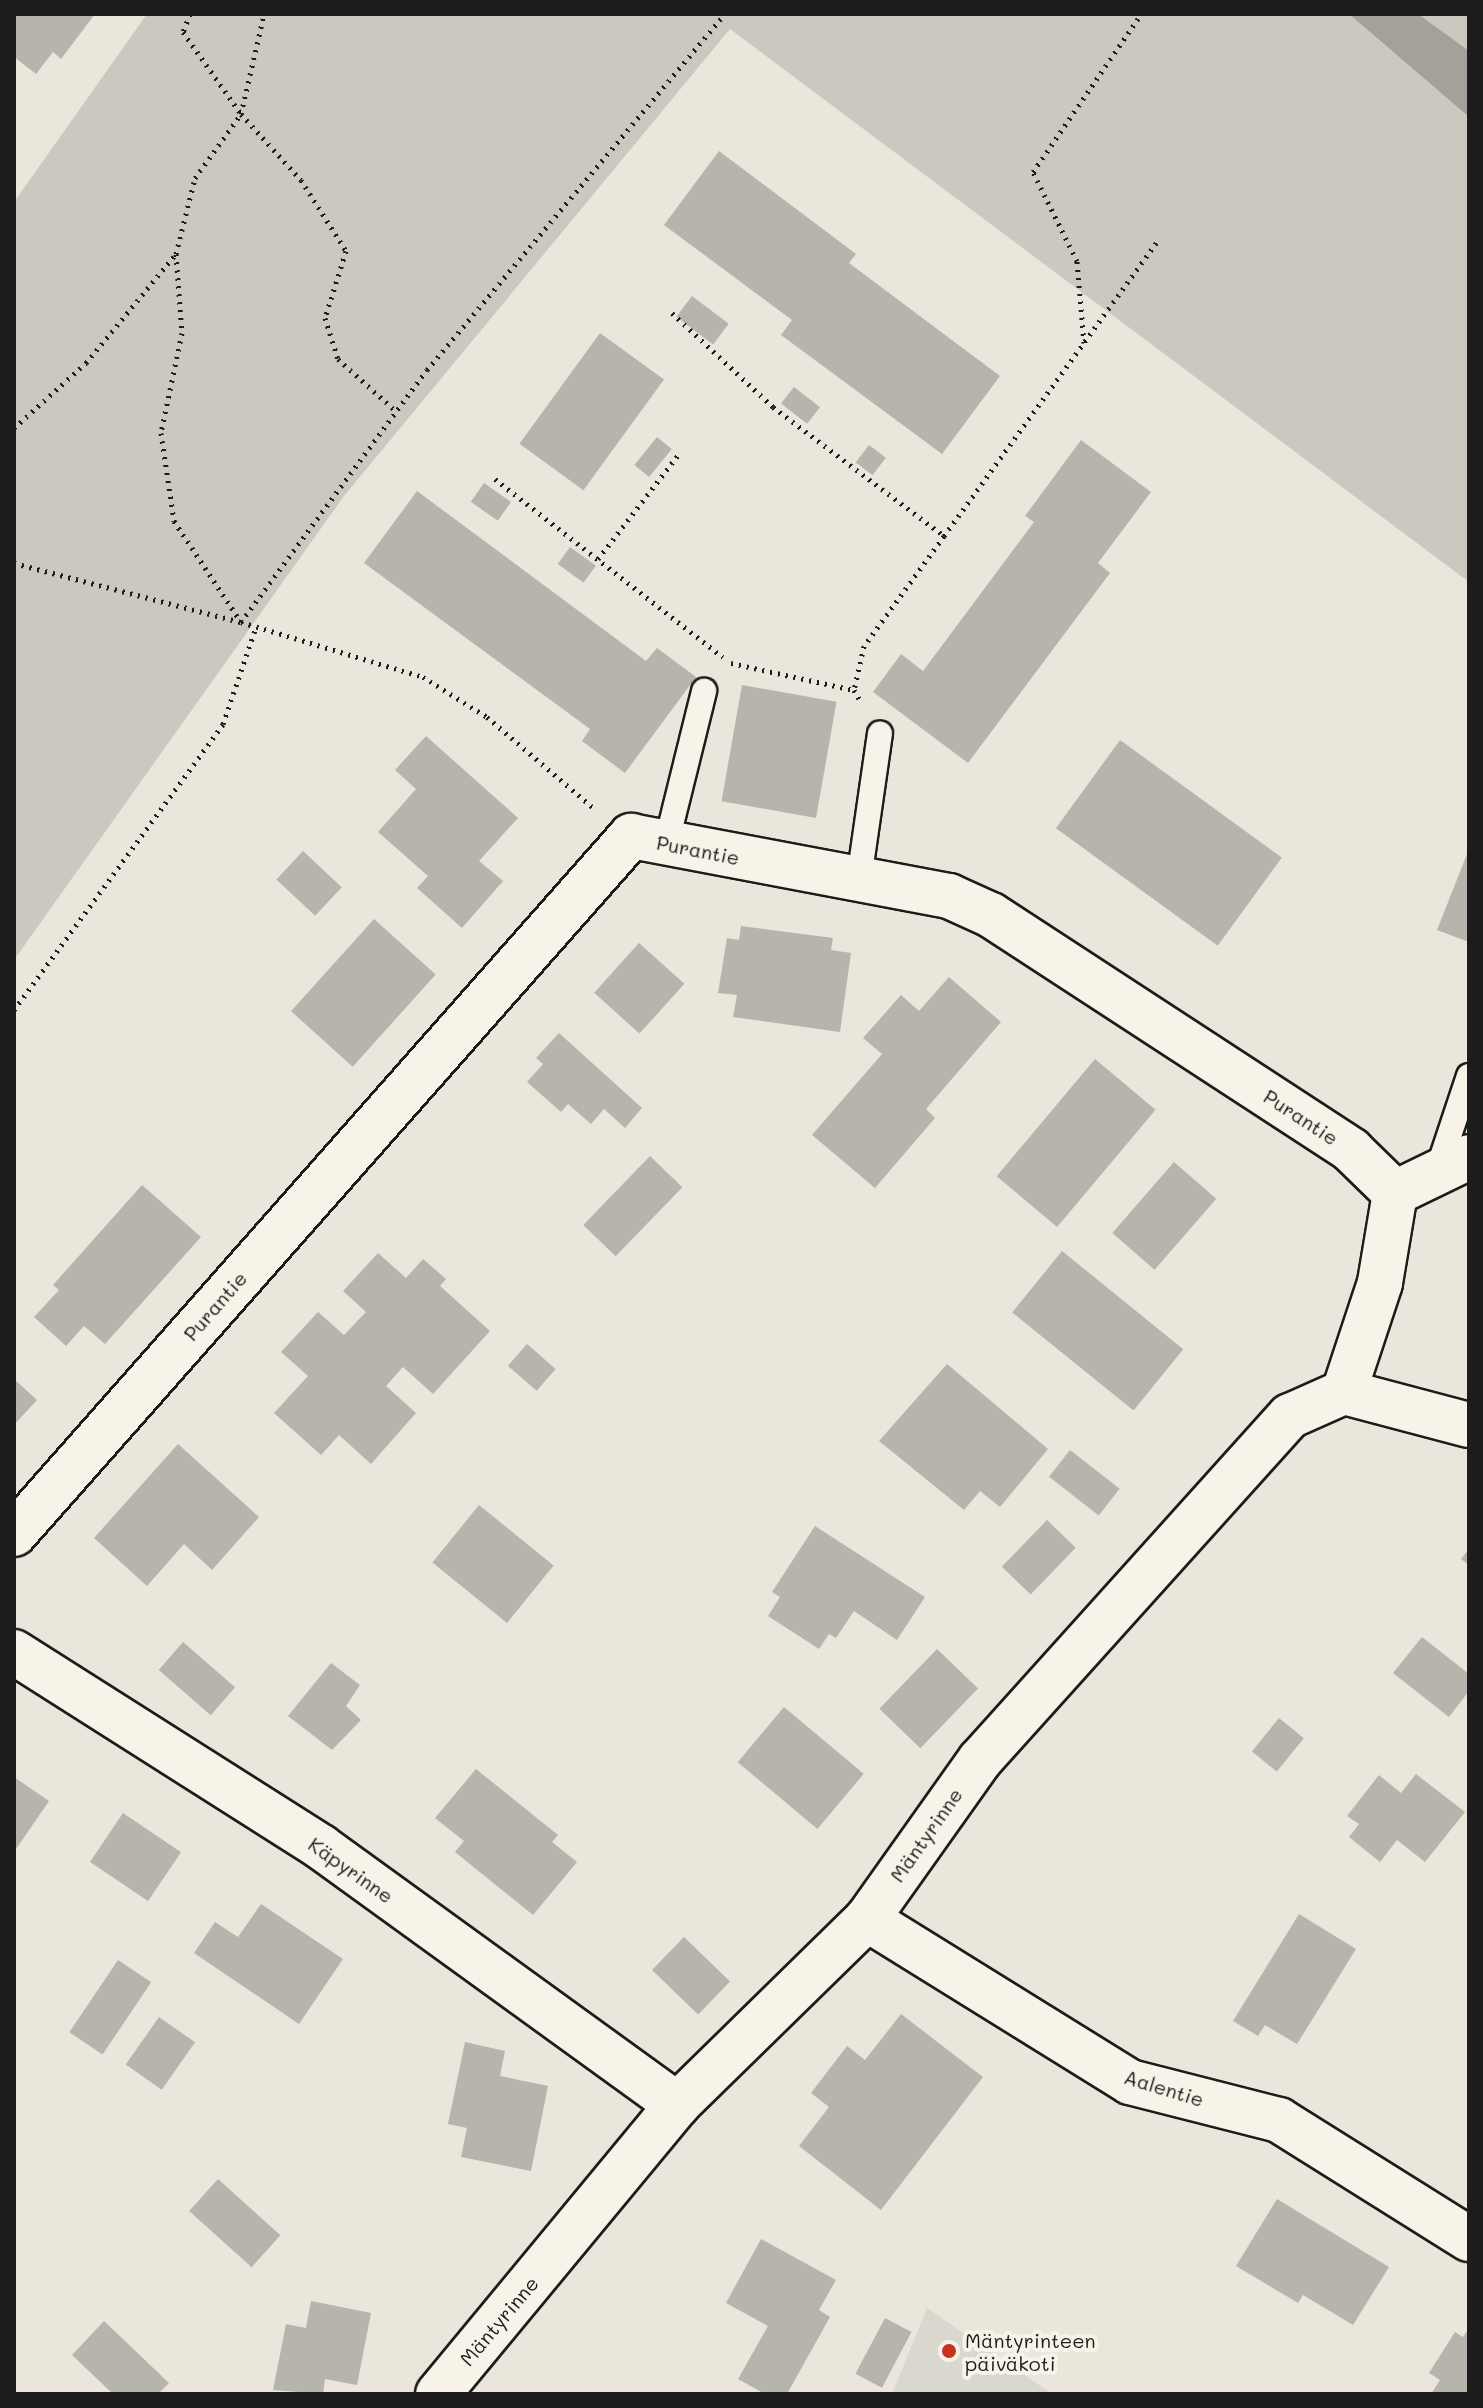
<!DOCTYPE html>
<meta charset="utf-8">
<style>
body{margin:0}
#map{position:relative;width:1483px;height:2408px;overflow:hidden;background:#eae6dc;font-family:Mali,sans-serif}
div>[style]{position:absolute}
.built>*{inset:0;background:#dad7ce}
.green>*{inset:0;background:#ccc8c0}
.water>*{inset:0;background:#a3a19a}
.building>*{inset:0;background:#b6b4ac;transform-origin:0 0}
.path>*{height:5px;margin-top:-2.5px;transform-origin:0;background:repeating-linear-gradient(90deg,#1c1c1c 0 2px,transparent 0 8px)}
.roads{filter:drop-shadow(2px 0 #1c1c1c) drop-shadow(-2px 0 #1c1c1c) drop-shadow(0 2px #1c1c1c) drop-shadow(0 -2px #1c1c1c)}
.service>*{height:24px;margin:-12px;padding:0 12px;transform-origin:12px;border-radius:12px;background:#f7f3e8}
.minor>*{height:44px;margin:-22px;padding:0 22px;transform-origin:22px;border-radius:22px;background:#f7f3e8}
.dots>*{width:22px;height:22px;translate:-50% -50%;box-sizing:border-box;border:4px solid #f7f3e8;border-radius:50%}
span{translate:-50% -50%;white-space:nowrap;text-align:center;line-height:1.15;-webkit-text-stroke:8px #f7f3e8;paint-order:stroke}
.street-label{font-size:20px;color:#1c1c1c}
.poi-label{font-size:20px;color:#1c1c1c}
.left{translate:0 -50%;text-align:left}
.frame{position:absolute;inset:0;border:16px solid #1c1c1c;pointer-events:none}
</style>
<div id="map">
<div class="built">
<i style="clip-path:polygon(927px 2308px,1052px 2394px,892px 2394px)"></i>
</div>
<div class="green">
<i style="clip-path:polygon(147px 14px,1349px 14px,1469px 117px,1469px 582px,730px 29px,344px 496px,14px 960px,14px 202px)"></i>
<i style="clip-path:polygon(1418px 14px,1469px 14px,1469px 52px,1428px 25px)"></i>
</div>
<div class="water">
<i style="clip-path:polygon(1349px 14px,1418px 14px,1469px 51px,1469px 117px)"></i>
</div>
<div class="building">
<i style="clip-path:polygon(14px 14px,95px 14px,61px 59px,53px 52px,36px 74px,14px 57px)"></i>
<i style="clip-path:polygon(719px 151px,856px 254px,849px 263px,1000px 376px,942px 454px,781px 335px,792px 320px,664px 225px)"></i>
<i style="left:692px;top:296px;width:46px;height:26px;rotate:37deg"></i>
<i style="left:600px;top:333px;width:79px;height:137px;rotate:36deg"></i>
<i style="left:794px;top:387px;width:33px;height:21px;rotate:38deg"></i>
<i style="left:657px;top:437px;width:19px;height:36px;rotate:39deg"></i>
<i style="clip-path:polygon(1081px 440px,1151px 492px,1098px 563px,1110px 573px,968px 763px,873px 692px,901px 654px,923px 671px,1034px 522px,1025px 516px)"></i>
<i style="left:869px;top:445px;width:21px;height:22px;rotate:37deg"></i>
<i style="left:484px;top:483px;width:33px;height:23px;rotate:35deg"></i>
<i style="clip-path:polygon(417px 491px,646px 661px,657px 648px,696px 677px,625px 773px,582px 741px,590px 729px,364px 563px)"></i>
<i style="left:570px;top:547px;width:32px;height:21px;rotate:36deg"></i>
<i style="left:742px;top:685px;width:96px;height:118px;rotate:10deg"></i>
<i style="clip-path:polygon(426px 736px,518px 818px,479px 861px,503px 881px,462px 928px,417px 888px,428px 876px,378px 832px,416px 789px,395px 770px)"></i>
<i style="left:1120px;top:740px;width:200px;height:109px;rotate:36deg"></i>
<i style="clip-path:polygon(1469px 849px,1469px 942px,1437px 930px)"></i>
<i style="left:303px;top:851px;width:53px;height:39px;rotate:43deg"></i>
<i style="left:374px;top:919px;width:83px;height:124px;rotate:42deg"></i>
<i style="clip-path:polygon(741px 926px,833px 938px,831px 950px,851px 953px,840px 1032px,733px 1017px,737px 995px,718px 993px,727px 938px,739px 940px)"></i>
<i style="left:639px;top:943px;width:61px;height:67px;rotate:42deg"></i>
<i style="clip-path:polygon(949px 977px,1001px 1022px,926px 1109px,935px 1118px,875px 1188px,812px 1135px,882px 1054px,863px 1038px,901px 995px,919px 1011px)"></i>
<i style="clip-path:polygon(559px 1033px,642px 1108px,625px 1128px,604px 1109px,591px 1124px,568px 1104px,561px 1112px,527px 1082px,543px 1064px,536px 1058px)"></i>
<i style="left:1095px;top:1059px;width:79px;height:153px;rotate:40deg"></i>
<i style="left:650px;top:1156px;width:45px;height:96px;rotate:44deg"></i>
<i style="left:1174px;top:1162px;width:56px;height:94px;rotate:41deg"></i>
<i style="clip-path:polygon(142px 1185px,201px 1237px,105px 1344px,84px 1326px,66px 1346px,34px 1317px,59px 1290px,53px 1285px)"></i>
<i style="left:1062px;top:1251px;width:156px;height:79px;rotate:39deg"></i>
<i style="clip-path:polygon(378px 1253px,406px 1278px,423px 1259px,446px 1279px,440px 1286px,490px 1331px,433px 1394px,403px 1367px,386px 1386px,416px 1413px,371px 1464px,339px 1435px,321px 1455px,274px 1413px,308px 1376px,281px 1352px,318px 1312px,344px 1335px,366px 1312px,343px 1291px)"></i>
<i style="left:527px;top:1344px;width:38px;height:29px;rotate:41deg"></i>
<i style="clip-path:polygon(947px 1364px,1048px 1449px,1000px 1507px,980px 1491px,964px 1510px,879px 1441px)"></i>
<i style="clip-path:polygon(14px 1379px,37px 1400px,14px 1425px)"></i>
<i style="clip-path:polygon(178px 1444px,259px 1517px,212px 1570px,184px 1544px,147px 1586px,94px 1538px)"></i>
<i style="left:1070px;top:1450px;width:63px;height:34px;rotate:38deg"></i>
<i style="left:479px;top:1505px;width:96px;height:74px;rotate:39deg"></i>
<i style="left:1047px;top:1520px;width:40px;height:65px;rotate:44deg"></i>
<i style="clip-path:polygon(815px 1526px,925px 1597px,897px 1640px,854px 1611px,836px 1638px,829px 1634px,819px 1649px,768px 1616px,780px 1597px,772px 1592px)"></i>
<i style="clip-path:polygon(1469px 1549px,1469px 1565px,1461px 1559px)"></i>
<i style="clip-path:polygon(1422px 1637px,1469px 1674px,1469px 1691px,1449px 1717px,1393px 1673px)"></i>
<i style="left:183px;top:1642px;width:69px;height:37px;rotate:41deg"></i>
<i style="left:937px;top:1649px;width:57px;height:83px;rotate:44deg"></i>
<i style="clip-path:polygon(331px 1663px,360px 1685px,346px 1706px,361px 1720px,332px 1750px,288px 1716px)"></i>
<i style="left:784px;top:1707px;width:104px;height:72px;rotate:40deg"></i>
<i style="left:1279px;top:1718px;width:32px;height:43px;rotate:39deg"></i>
<i style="clip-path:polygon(476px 1769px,558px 1835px,552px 1842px,577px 1862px,533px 1915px,455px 1852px,464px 1841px,435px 1818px)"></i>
<i style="clip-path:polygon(1416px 1774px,1465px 1812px,1425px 1862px,1397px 1840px,1380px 1862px,1349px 1837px,1359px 1824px,1347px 1816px,1379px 1775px,1401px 1793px)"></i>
<i style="clip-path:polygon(14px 1777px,49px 1801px,14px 1852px)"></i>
<i style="left:123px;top:1813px;width:70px;height:59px;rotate:34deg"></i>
<i style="clip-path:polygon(261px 1904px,343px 1959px,299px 2024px,194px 1953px,215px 1922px,238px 1937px)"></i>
<i style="clip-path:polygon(1299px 1914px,1356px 1949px,1297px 2044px,1265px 2025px,1258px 2036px,1233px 2021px)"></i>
<i style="left:684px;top:1937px;width:64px;height:46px;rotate:44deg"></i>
<i style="left:118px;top:1960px;width:40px;height:87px;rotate:34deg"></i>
<i style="clip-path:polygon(901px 2014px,983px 2077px,881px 2210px,799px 2146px,829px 2107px,811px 2093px,847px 2046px,865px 2060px)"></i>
<i style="left:159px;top:2017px;width:44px;height:58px;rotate:35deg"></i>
<i style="clip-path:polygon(465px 2042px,505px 2051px,500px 2076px,548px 2086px,531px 2171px,461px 2157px,467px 2128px,448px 2124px)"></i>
<i style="left:218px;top:2179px;width:84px;height:43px;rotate:42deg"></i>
<i style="clip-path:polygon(1277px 2199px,1389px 2267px,1353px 2325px,1303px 2295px,1298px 2303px,1236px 2266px)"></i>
<i style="clip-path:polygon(761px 2239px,836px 2280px,819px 2310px,830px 2317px,787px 2394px,765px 2394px,738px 2379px,768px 2326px,726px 2303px)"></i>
<i style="clip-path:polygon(311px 2301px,371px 2313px,357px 2385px,325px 2379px,323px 2394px,273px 2390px,286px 2324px,306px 2328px)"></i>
<i style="left:885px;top:2318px;width:30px;height:63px;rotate:28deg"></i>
<i style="clip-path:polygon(104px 2321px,169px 2383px,158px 2394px,113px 2394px,72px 2355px)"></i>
<i style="clip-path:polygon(1469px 2328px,1469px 2394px,1431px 2394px,1440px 2380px,1429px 2373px,1455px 2332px,1463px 2337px)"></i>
</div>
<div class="path">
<i style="left:190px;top:14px;width:19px;rotate:111deg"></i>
<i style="left:183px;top:32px;width:100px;rotate:54.7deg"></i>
<i style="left:241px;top:114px;width:89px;rotate:47.7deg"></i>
<i style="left:301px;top:180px;width:84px;rotate:57.6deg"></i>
<i style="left:346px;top:251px;width:70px;rotate:107.4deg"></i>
<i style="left:325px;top:318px;width:43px;rotate:72.4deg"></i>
<i style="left:338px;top:359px;width:78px;rotate:41.9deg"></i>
<i style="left:176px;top:254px;width:79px;rotate:85.7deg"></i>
<i style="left:182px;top:333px;width:102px;rotate:101.9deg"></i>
<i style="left:161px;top:433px;width:89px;rotate:81.6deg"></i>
<i style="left:174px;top:521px;width:121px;rotate:56.4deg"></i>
<i style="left:241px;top:622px;width:313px;rotate:-53.6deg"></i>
<i style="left:427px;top:370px;width:464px;rotate:-50.1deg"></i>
<i style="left:672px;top:313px;width:138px;rotate:42.9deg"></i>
<i style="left:773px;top:407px;width:214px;rotate:37deg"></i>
<i style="left:944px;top:536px;width:136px;rotate:126deg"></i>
<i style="left:864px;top:646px;width:45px;rotate:102.8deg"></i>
<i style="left:854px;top:690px;width:14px;rotate:60deg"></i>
<i style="left:1084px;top:343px;width:82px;rotate:-94.9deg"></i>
<i style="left:1077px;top:261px;width:99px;rotate:-116.3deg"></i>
<i style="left:1033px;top:172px;width:191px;rotate:-55.6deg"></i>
<i style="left:14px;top:428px;width:97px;rotate:-42.1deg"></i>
<i style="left:86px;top:363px;width:141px;rotate:-50.5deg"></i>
<i style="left:176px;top:254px;width:78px;rotate:-76deg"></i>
<i style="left:195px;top:178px;width:79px;rotate:-54.3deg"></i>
<i style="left:241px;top:114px;width:103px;rotate:-77deg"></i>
<i style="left:495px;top:479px;width:289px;rotate:38deg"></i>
<i style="left:944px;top:536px;width:363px;rotate:-54.1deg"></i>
<i style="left:598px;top:559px;width:133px;rotate:-52.4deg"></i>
<i style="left:14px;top:563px;width:235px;rotate:14.6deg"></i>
<i style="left:241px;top:622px;width:190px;rotate:16.8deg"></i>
<i style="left:423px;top:677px;width:75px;rotate:32deg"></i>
<i style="left:487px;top:717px;width:143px;rotate:40.5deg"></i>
<i style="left:731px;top:663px;width:126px;rotate:12.4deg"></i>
<i style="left:14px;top:1010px;width:354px;rotate:-53.8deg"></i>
<i style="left:223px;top:724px;width:102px;rotate:-71.2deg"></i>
</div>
<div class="roads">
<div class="service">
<i style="left:666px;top:845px;width:159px;rotate:-76.1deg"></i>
<i style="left:859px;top:879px;width:147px;rotate:-81.8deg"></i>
<i style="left:1438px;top:1169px;width:98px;rotate:-71.6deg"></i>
</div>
<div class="minor">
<i style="left:1395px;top:1193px;width:82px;rotate:-25.9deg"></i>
<i style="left:14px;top:1534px;width:932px;rotate:-48.52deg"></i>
<i style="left:631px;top:836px;width:324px;rotate:10.7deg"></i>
<i style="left:949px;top:896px;width:46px;rotate:24.3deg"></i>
<i style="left:991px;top:915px;width:430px;rotate:33.1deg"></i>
<i style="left:1351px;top:1150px;width:62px;rotate:44.3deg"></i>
<i style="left:1395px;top:1193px;width:91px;rotate:99.5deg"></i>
<i style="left:1380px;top:1283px;width:115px;rotate:108.3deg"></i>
<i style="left:14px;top:1652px;width:364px;rotate:32.4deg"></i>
<i style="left:321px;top:1847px;width:440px;rotate:35.9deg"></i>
<i style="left:867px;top:1919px;width:309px;rotate:31.8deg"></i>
<i style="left:1130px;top:2082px;width:154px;rotate:14.3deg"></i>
<i style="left:1279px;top:2120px;width:224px;rotate:32.1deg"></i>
<i style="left:438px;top:2394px;width:375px;rotate:-50.4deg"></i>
<i style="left:677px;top:2105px;width:266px;rotate:-44.4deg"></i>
<i style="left:867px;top:1919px;width:195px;rotate:-54.6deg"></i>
<i style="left:980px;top:1760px;width:463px;rotate:-48deg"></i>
<i style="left:1290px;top:1416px;width:59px;rotate:-24deg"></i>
<i style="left:1344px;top:1392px;width:129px;rotate:14.8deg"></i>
</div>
</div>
<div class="dots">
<i style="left:949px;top:2351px;background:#c8321e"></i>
</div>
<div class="street-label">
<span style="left:698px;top:850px;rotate:11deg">Purantie</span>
<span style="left:1301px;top:1117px;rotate:33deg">Purantie</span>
<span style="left:215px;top:1306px;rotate:-49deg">Purantie</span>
<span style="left:926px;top:1835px;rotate:-55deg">Mäntyrinne</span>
<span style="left:351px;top:1870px;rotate:35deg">Käpyrinne</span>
<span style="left:1164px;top:2088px;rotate:17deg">Aalentie</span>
<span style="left:499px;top:2321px;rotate:-50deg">Mäntyrinne</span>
</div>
<div class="poi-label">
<span class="left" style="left:965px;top:2352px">Mäntyrinteen<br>päiväkoti</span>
</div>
<div class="frame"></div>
</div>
